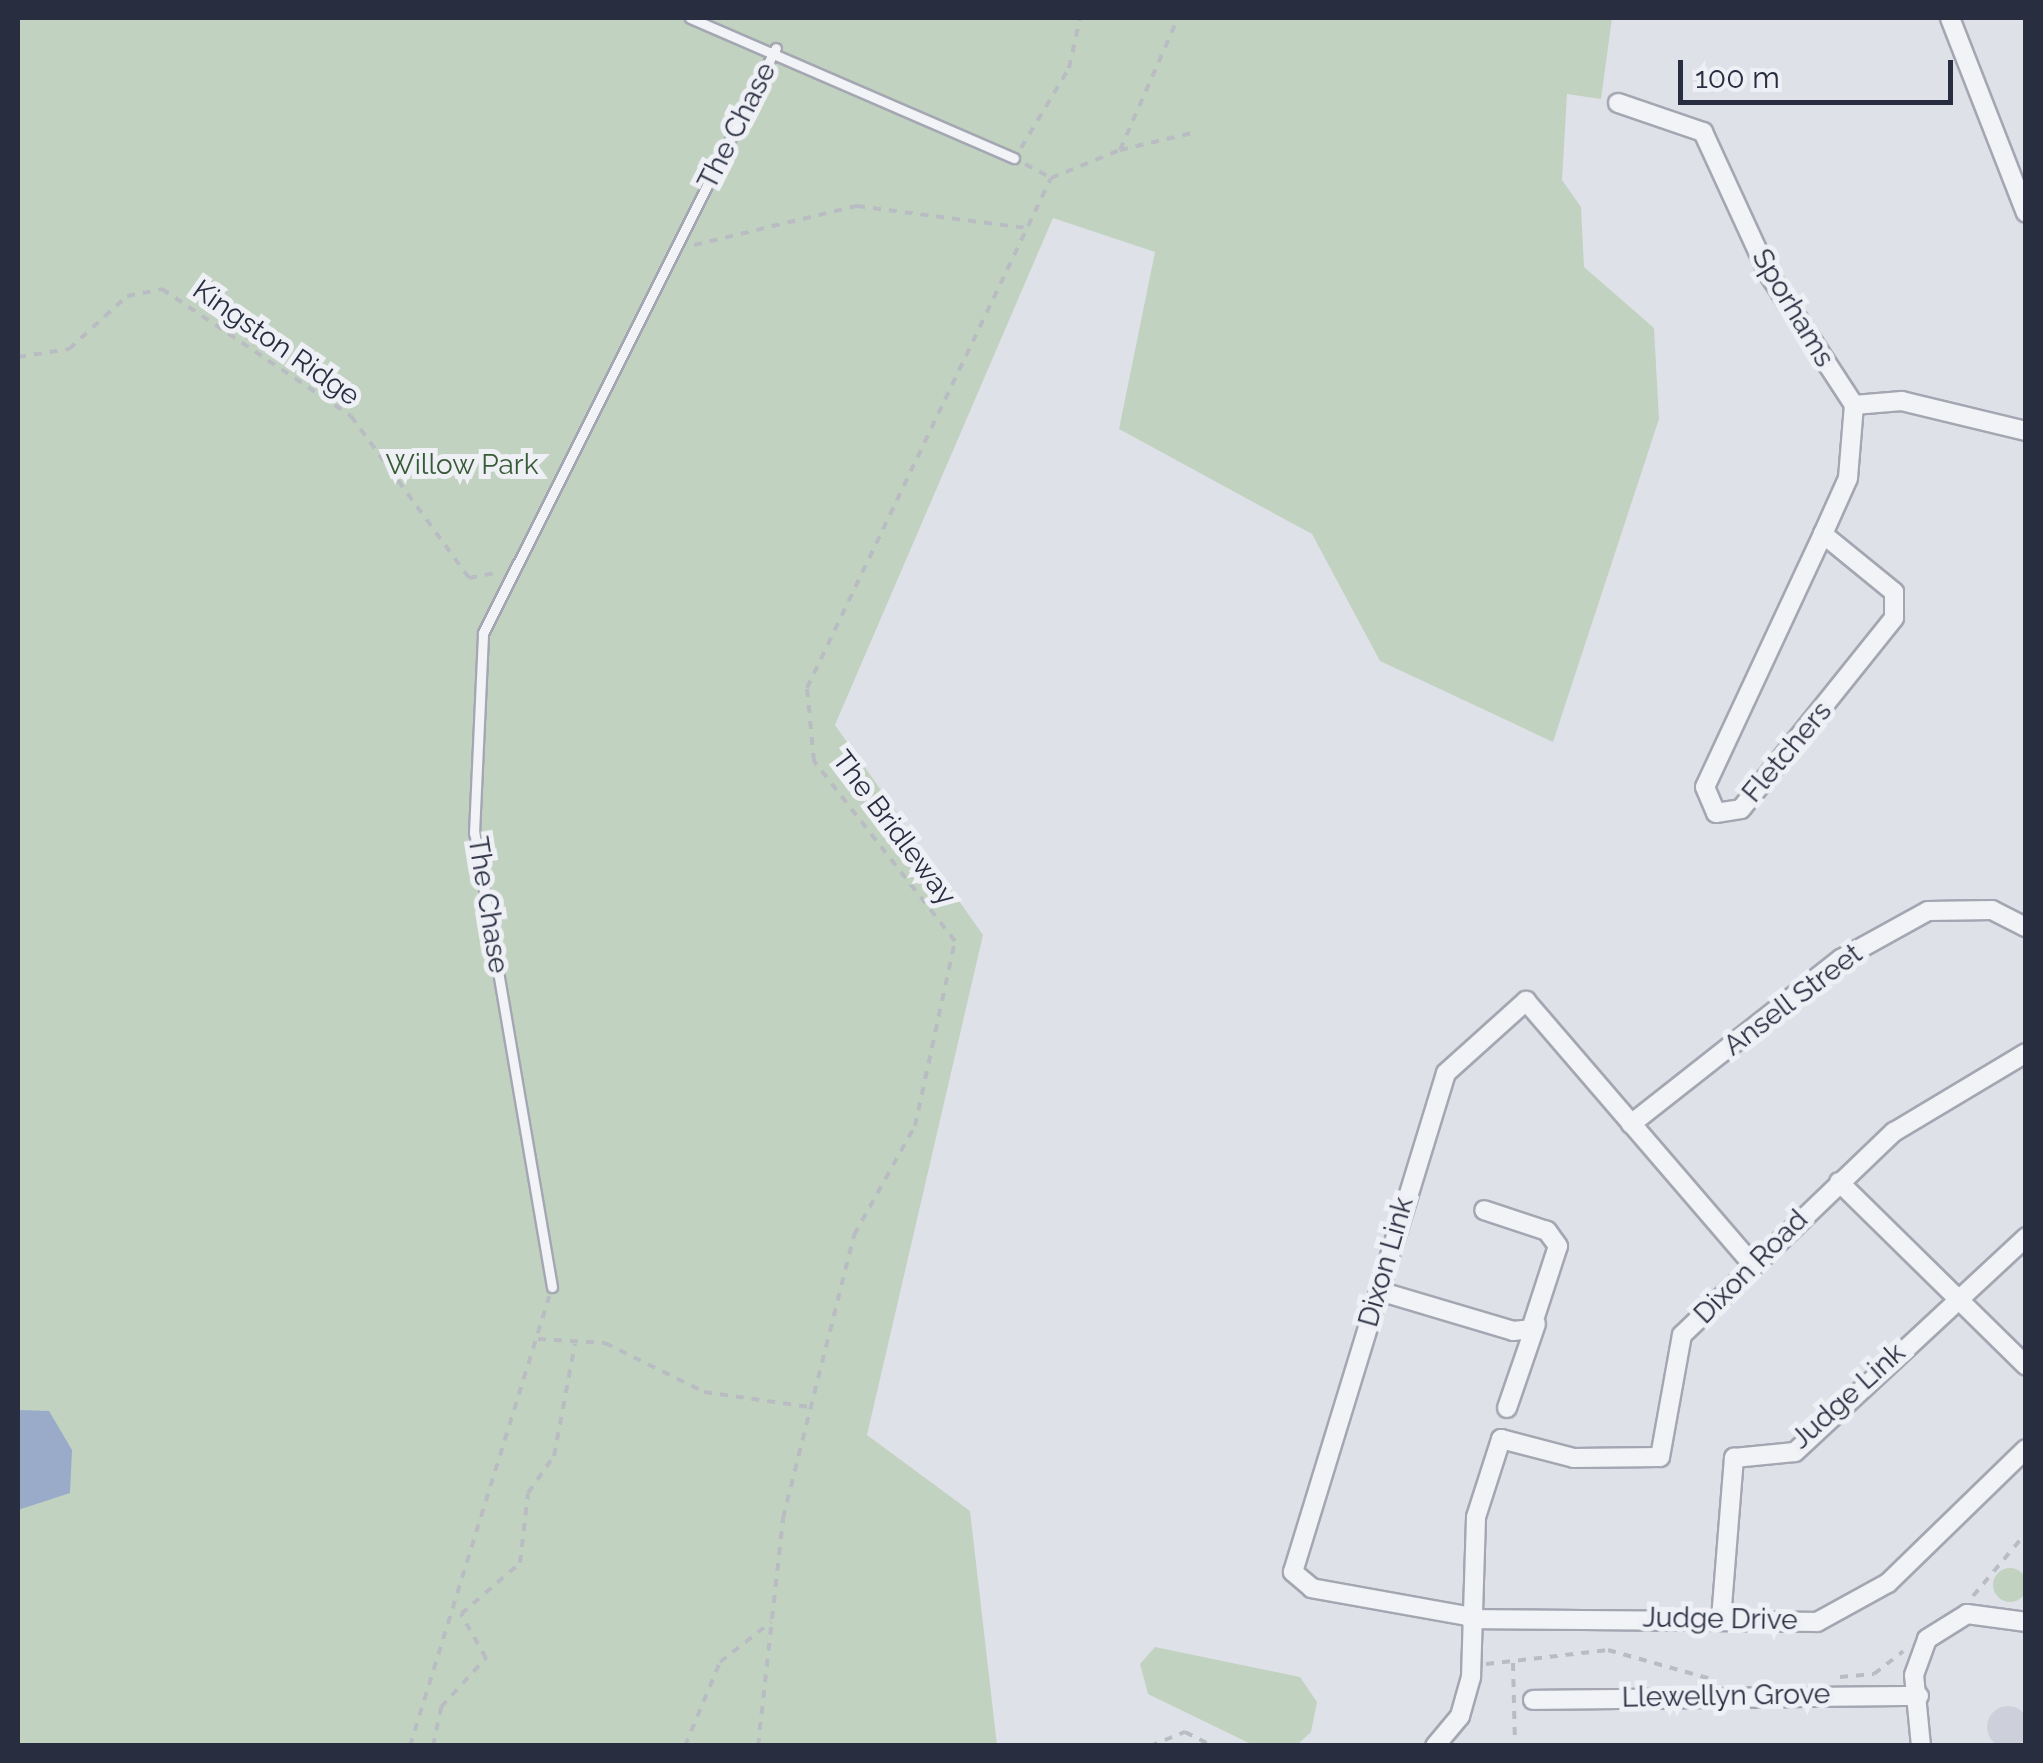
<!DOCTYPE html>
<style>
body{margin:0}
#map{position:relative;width:2043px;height:1763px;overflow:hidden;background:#dfe1e8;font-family:Raleway,sans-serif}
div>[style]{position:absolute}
.built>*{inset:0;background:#cdd0da}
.round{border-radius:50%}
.green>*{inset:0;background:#c2d2c0}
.water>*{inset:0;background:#99abc9}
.path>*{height:4px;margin-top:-2px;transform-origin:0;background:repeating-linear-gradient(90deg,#b9bcc3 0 8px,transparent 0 16px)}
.roads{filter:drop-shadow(2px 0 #a4a7b2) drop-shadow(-2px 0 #a4a7b2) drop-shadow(0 2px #a4a7b2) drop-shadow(0 -2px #a4a7b2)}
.service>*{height:9px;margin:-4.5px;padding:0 4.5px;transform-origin:4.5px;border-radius:4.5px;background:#f1f3f6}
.minor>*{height:18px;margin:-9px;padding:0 9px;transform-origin:9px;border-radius:9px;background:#f1f3f6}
span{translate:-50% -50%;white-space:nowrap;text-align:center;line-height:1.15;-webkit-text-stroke:10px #eef0f6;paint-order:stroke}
.street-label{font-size:28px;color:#282d3f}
.park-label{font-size:28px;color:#375b35}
.frame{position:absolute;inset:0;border:20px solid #282d3f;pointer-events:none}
.scale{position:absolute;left:1678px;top:60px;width:275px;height:45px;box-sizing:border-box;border:5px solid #282d3f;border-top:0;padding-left:12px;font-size:30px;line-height:35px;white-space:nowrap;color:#282d3f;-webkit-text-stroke:8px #eef0f6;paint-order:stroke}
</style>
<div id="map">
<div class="built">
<i class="round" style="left:1987px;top:1706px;width:42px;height:42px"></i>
</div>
<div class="green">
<i style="clip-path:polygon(18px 18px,1612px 18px,1601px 99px,1567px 94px,1562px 180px,1581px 207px,1584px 267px,1654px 328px,1659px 419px,1553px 742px,1380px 661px,1312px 534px,1119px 429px,1155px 252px,1053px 218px,835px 725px,983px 935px,867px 1435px,970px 1511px,997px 1745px,18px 1745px)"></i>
<i class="round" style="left:1993px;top:1568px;width:34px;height:34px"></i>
<i style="clip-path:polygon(1155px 1647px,1300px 1677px,1317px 1702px,1311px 1732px,1297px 1745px,1253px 1745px,1148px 1694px,1140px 1664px)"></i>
</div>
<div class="water">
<i style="clip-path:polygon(18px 1410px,49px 1411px,72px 1450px,70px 1493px,18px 1510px)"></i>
</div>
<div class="path">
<i style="left:1021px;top:148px;width:93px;rotate:-59deg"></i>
<i style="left:1069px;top:68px;width:51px;rotate:-77.6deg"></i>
<i style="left:1120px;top:150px;width:74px;rotate:-13.3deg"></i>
<i style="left:1025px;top:164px;width:30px;rotate:28deg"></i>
<i style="left:1051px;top:178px;width:74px;rotate:-22.1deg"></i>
<i style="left:1120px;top:150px;width:144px;rotate:-66.3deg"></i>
<i style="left:694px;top:245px;width:168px;rotate:-13.5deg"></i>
<i style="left:857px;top:206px;width:171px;rotate:7.4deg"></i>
<i style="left:18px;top:357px;width:52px;rotate:-8.9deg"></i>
<i style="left:69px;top:349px;width:79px;rotate:-42.4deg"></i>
<i style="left:127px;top:296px;width:36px;rotate:-11deg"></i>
<i style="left:162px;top:289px;width:228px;rotate:33.9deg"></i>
<i style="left:351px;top:416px;width:200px;rotate:53.9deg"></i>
<i style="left:469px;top:578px;width:32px;rotate:-11deg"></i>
<i style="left:538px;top:1339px;width:67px;rotate:3.4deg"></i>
<i style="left:605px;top:1343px;width:110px;rotate:26.3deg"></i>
<i style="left:704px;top:1392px;width:107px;rotate:8.1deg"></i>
<i style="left:1973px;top:1596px;width:82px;rotate:-49.9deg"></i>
<i style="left:1513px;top:1663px;width:83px;rotate:88.6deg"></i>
<i style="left:1486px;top:1664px;width:123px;rotate:-6.5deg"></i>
<i style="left:1608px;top:1650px;width:107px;rotate:15.7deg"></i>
<i style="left:1840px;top:1677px;width:34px;rotate:-5deg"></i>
<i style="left:1874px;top:1674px;width:37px;rotate:-38deg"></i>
<i style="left:410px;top:1746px;width:471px;rotate:-72.8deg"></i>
<i style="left:433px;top:1746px;width:40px;rotate:-78deg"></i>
<i style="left:441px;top:1707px;width:67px;rotate:-47.4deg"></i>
<i style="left:486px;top:1658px;width:51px;rotate:-119.6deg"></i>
<i style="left:461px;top:1614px;width:78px;rotate:-40.8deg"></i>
<i style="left:520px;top:1563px;width:70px;rotate:-83.5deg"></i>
<i style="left:528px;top:1493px;width:45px;rotate:-54.9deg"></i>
<i style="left:554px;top:1456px;width:114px;rotate:-79.4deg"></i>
<i style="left:685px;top:1746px;width:91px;rotate:-67.4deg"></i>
<i style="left:720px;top:1662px;width:65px;rotate:-38.1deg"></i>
<i style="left:758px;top:1746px;width:229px;rotate:-83.7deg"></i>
<i style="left:783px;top:1518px;width:292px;rotate:-75.9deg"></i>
<i style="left:854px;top:1235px;width:125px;rotate:-60.8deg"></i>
<i style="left:915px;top:1126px;width:189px;rotate:-77.8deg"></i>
<i style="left:955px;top:941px;width:229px;rotate:-128.1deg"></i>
<i style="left:814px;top:761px;width:73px;rotate:-95.5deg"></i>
<i style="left:807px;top:688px;width:565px;rotate:-64.43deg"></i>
<i style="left:1150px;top:1746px;width:38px;rotate:-22deg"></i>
<i style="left:1185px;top:1732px;width:31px;rotate:27deg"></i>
<i style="left:1345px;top:1746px;width:6px"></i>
</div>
<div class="roads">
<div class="service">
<i style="left:690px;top:18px;width:353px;rotate:23.4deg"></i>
<i style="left:552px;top:1287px;width:461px;rotate:-99.7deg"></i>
<i style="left:474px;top:833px;width:200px;rotate:-87.4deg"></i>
<i style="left:483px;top:633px;width:654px;rotate:-63.4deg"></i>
</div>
<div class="minor">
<i style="left:1950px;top:18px;width:209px;rotate:68.7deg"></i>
<i style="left:1618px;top:103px;width:90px;rotate:18.8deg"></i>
<i style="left:1703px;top:132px;width:155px;rotate:65.3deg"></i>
<i style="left:1768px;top:273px;width:158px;rotate:56.9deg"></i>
<i style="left:1854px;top:405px;width:48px;rotate:-4.8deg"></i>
<i style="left:1902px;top:401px;width:128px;rotate:13.6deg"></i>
<i style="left:1823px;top:534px;width:279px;rotate:115deg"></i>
<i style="left:1705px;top:787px;width:28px;rotate:67deg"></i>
<i style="left:1716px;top:813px;width:25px;rotate:-9deg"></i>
<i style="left:1741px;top:809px;width:245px;rotate:-51.3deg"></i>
<i style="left:1894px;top:618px;width:26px;rotate:-90deg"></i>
<i style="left:1894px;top:592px;width:92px;rotate:-140.8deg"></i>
<i style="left:1823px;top:534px;width:61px;rotate:-65.9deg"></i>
<i style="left:1848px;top:478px;width:73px;rotate:-85.3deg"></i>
<i style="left:1631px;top:1124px;width:267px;rotate:-38.2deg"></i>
<i style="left:1841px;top:959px;width:99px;rotate:-28.9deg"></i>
<i style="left:1928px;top:911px;width:64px;rotate:-0.9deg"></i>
<i style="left:1992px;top:910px;width:38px;rotate:27deg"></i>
<i style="left:1839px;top:1182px;width:262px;rotate:44.5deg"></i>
<i style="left:1379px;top:1291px;width:140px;rotate:16.6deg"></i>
<i style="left:1513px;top:1331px;width:18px;rotate:-6deg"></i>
<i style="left:1531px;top:1329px;width:87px;rotate:-72deg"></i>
<i style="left:1558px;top:1246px;width:19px;rotate:-126deg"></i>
<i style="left:1547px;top:1231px;width:66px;rotate:-161.6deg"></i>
<i style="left:1507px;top:1408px;width:89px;rotate:-71deg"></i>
<i style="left:1467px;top:1616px;width:158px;rotate:-169.8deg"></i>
<i style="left:1312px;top:1588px;width:25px;rotate:-140deg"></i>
<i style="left:1293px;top:1572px;width:522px;rotate:-72.95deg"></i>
<i style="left:1446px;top:1073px;width:108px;rotate:-42deg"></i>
<i style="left:1526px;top:1001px;width:345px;rotate:49.3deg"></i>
<i style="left:1470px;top:1619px;width:347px;rotate:0.5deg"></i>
<i style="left:1817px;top:1622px;width:81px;rotate:-28.8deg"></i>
<i style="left:1888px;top:1583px;width:192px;rotate:-44.2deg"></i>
<i style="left:1721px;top:1619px;width:162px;rotate:-85.4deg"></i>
<i style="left:1734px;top:1458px;width:61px;rotate:-5.6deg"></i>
<i style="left:1795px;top:1452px;width:316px;rotate:-42.9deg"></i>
<i style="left:1533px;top:1700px;width:386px;rotate:-0.6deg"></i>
<i style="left:1435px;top:1746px;width:39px;rotate:-50deg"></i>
<i style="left:1460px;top:1716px;width:41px;rotate:-74.2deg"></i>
<i style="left:1471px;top:1677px;width:160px;rotate:-88.2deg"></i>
<i style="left:1476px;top:1517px;width:82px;rotate:-72.2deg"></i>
<i style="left:1501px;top:1439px;width:75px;rotate:14.6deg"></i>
<i style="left:1574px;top:1458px;width:86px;rotate:-0.7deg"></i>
<i style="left:1660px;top:1457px;width:124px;rotate:-79.8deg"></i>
<i style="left:1682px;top:1335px;width:294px;rotate:-43.8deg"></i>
<i style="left:1894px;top:1132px;width:154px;rotate:-30.9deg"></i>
<i style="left:1921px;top:1746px;width:71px;rotate:-95.6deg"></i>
<i style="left:1914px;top:1675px;width:38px;rotate:-70deg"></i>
<i style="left:1927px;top:1639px;width:47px;rotate:-32deg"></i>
<i style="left:1967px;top:1614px;width:60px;rotate:7.7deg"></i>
</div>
</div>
<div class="street-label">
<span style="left:737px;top:126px;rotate:-63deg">The Chase</span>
<span style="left:1793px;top:308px;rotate:59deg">Sporhams</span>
<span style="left:276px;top:343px;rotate:35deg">Kingston Ridge</span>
<span style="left:1787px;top:752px;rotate:-50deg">Fletchers</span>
<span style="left:894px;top:828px;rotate:53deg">The Bridleway</span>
<span style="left:488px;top:905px;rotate:81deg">The Chase</span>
<span style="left:1793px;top:1000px;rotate:-37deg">Ansell Street</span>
<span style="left:1386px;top:1262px;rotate:-74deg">Dixon Link</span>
<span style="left:1751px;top:1267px;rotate:-45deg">Dixon Road</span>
<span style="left:1848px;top:1396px;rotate:-42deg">Judge Link</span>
<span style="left:1720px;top:1619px;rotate:1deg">Judge Drive</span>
<span style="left:1726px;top:1696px;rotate:-1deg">Llewellyn Grove</span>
</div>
<div class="park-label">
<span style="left:462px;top:465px">Willow Park</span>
</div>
<div class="frame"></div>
<div class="scale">100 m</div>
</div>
